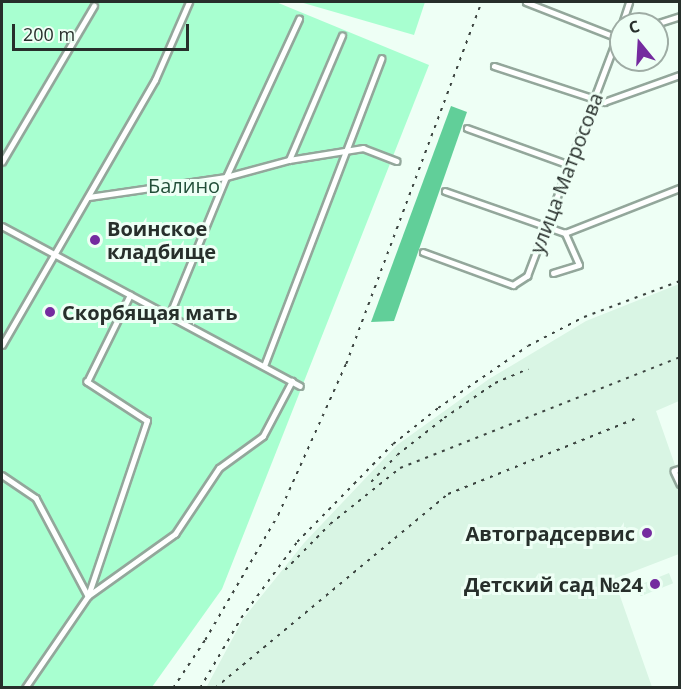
<!DOCTYPE html>
<meta charset="utf-8">
<style>
body{margin:0}
#map{position:relative;width:681px;height:689px;overflow:hidden;background:#eefff5;font-family:"Open Sans",sans-serif}
div>[style]{position:absolute}
.built>*{inset:0;background:#d9f5e4;transform-origin:0 0}
.green>*{inset:0;background:#a8ffd0}
.forest>*{inset:0;background:#61cf99}
.roads{filter:drop-shadow(2px 0 #93a79b) drop-shadow(-2px 0 #93a79b) drop-shadow(0 2px #93a79b) drop-shadow(0 -2px #93a79b)}
.minor>*{height:4.5px;margin:-2.25px;padding:0 2.25px;transform-origin:2.25px;border-radius:2.25px;background:#fff}
.rail>*{height:1.5px;margin-top:-0.75px;transform-origin:0;background:repeating-linear-gradient(90deg,#3c4440 0 3px,transparent 0 9px)}
.dots>*{width:16px;height:16px;translate:-50% -50%;box-sizing:border-box;border:3px solid #eefff5;border-radius:50%}
span{translate:-50% -50%;white-space:nowrap;text-align:center;line-height:1.15;-webkit-text-stroke:6px #eefff5;paint-order:stroke}
.street-label{font-size:20px;color:#272f2b}
.park-label{font-size:20px;color:#224f39}
.poi-label{font-size:20px;color:#272f2b;font-weight:700}
.left{translate:0 -50%;text-align:left}
.right{translate:-100% -50%;text-align:right}
.frame{position:absolute;inset:0;border:3px solid #272f2b;pointer-events:none}
.north{position:absolute;left:609px;top:12px;width:60px;height:60px;box-sizing:border-box;background:#eefff5;border:2px solid #9eaca4;border-radius:50%;rotate:342deg;font-size:16px;font-weight:700;line-height:24px;text-align:center;color:#272f2b}
.north::after{content:'';display:block;margin:auto;width:21px;height:27px;background:#742b9f;clip-path:polygon(50% 0,100% 100%,50% 72%,0 100%)}
.scale{position:absolute;left:12px;top:24px;width:177px;height:27px;box-sizing:border-box;border:3px solid #272f2b;border-top:0;padding-left:8px;font-size:18px;line-height:21px;white-space:nowrap;color:#272f2b;-webkit-text-stroke:4px #eefff5;paint-order:stroke}
</style>
<div id="map">
<div class="built">
<i style="clip-path:polygon(679px 284px,679px 401px,656px 411px,676px 468px,672px 472px,679px 492px,679px 554px,614px 579px,652px 687px,206px 688px,243px 619px,304px 543px,397px 445px,489px 379px,586px 321px)"></i>
<i style="left:669px;top:573px;width:11px;height:35px;rotate:68deg"></i>
</div>
<div class="green">
<i style="clip-path:polygon(2px 2px,276px 2px,429px 65px,222px 589px,152px 687px,2px 687px)"></i>
<i style="clip-path:polygon(300px 2px,425px 2px,414px 35px)"></i>
</div>
<div class="forest">
<i style="clip-path:polygon(451px 106px,467px 112px,394px 321px,371px 322px)"></i>
</div>
<div class="roads">
<div class="minor">
<i style="left:526px;top:2px;width:99px;rotate:21.4deg"></i>
<i style="left:622px;top:24px;width:23px;rotate:-72deg"></i>
<i style="left:656px;top:24px;width:25px;rotate:-18deg"></i>
<i style="left:494px;top:66px;width:116px;rotate:18.1deg"></i>
<i style="left:604px;top:102px;width:81px;rotate:-19.6deg"></i>
<i style="left:467px;top:128px;width:109px;rotate:19.8deg"></i>
<i style="left:289px;top:160px;width:135px;rotate:-66.9deg"></i>
<i style="left:2px;top:162px;width:181px;rotate:-59.5deg"></i>
<i style="left:445px;top:191px;width:127px;rotate:19.3deg"></i>
<i style="left:565px;top:233px;width:123px;rotate:-21.4deg"></i>
<i style="left:89px;top:197px;width:138px;rotate:-8.3deg"></i>
<i style="left:226px;top:177px;width:65px;rotate:-15.1deg"></i>
<i style="left:289px;top:160px;width:75px;rotate:-9.2deg"></i>
<i style="left:363px;top:148px;width:36px;rotate:21deg"></i>
<i style="left:2px;top:226px;width:338px;rotate:28.2deg"></i>
<i style="left:423px;top:252px;width:96px;rotate:20.1deg"></i>
<i style="left:513px;top:285px;width:17px;rotate:-33deg"></i>
<i style="left:527px;top:276px;width:266px;rotate:-69.3deg"></i>
<i style="left:553px;top:273px;width:27px;rotate:-17deg"></i>
<i style="left:579px;top:265px;width:35px;rotate:-114deg"></i>
<i style="left:169px;top:316px;width:150px;rotate:-67.7deg"></i>
<i style="left:226px;top:177px;width:174px;rotate:-65.2deg"></i>
<i style="left:2px;top:345px;width:306px;rotate:-60deg"></i>
<i style="left:155px;top:80px;width:85px;rotate:-66.4deg"></i>
<i style="left:264px;top:366px;width:329px;rotate:-69.1deg"></i>
<i style="left:680px;top:469px;width:6px;rotate:162deg"></i>
<i style="left:674px;top:471px;width:14px;rotate:65deg"></i>
<i style="left:2px;top:475px;width:41px;rotate:34.1deg"></i>
<i style="left:36px;top:498px;width:111px;rotate:62deg"></i>
<i style="left:88px;top:596px;width:185px;rotate:-71.4deg"></i>
<i style="left:147px;top:421px;width:72px;rotate:-147deg"></i>
<i style="left:87px;top:382px;width:97px;rotate:-63.7deg"></i>
<i style="left:25px;top:688px;width:112px;rotate:-55.6deg"></i>
<i style="left:88px;top:596px;width:107px;rotate:-35.5deg"></i>
<i style="left:175px;top:534px;width:79px;rotate:-56.3deg"></i>
<i style="left:219px;top:468px;width:54px;rotate:-36deg"></i>
<i style="left:263px;top:436px;width:62px;rotate:-62.2deg"></i>
</div>
</div>
<div class="rail">
<i style="left:371px;top:482px;width:37px;rotate:-46deg"></i>
<i style="left:397px;top:455px;width:60px;rotate:-38.2deg"></i>
<i style="left:444px;top:418px;width:62px;rotate:-34.5deg"></i>
<i style="left:495px;top:383px;width:36px;rotate:-23deg"></i>
<i style="left:285px;top:570px;width:64px;rotate:-45.6deg"></i>
<i style="left:330px;top:524px;width:90px;rotate:-38.7deg"></i>
<i style="left:400px;top:468px;width:301px;rotate:-21.6deg"></i>
<i style="left:173px;top:688px;width:58px;rotate:-56.3deg"></i>
<i style="left:205px;top:640px;width:145px;rotate:-59.7deg"></i>
<i style="left:278px;top:515px;width:166px;rotate:-65.8deg"></i>
<i style="left:346px;top:364px;width:386px;rotate:-69.5deg"></i>
<i style="left:200px;top:688px;width:81px;rotate:-59.6deg"></i>
<i style="left:241px;top:618px;width:94px;rotate:-53.6deg"></i>
<i style="left:297px;top:542px;width:137px;rotate:-45.6deg"></i>
<i style="left:393px;top:444px;width:58px;rotate:-38.7deg"></i>
<i style="left:438px;top:408px;width:109px;rotate:-34.6deg"></i>
<i style="left:528px;top:346px;width:63px;rotate:-27.4deg"></i>
<i style="left:584px;top:317px;width:103px;rotate:-20.6deg"></i>
<i style="left:215px;top:688px;width:303px;rotate:-39.8deg"></i>
<i style="left:448px;top:494px;width:201px;rotate:-21.9deg"></i>
</div>
<div class="dots">
<i style="left:95px;top:240px;background:#742b9f"></i>
<i style="left:50px;top:312px;background:#742b9f"></i>
<i style="left:647px;top:533px;background:#742b9f"></i>
<i style="left:655px;top:584px;background:#742b9f"></i>
</div>
<div class="street-label">
<span style="left:566px;top:173px;rotate:-69deg">улица Матросова</span>
</div>
<div class="park-label">
<span style="left:184px;top:185px">Балино</span>
</div>
<div class="poi-label">
<span class="left" style="left:107px;top:240px">Воинское<br>кладбище</span>
<span class="left" style="left:62px;top:312px">Скорбящая мать</span>
<span class="right" style="left:635px;top:533px">Автоградсервис</span>
<span class="right" style="left:643px;top:584px">Детский сад №24</span>
</div>
<div class="frame"></div>
<div class="north">С</div>
<div class="scale">200 m</div>
</div>
